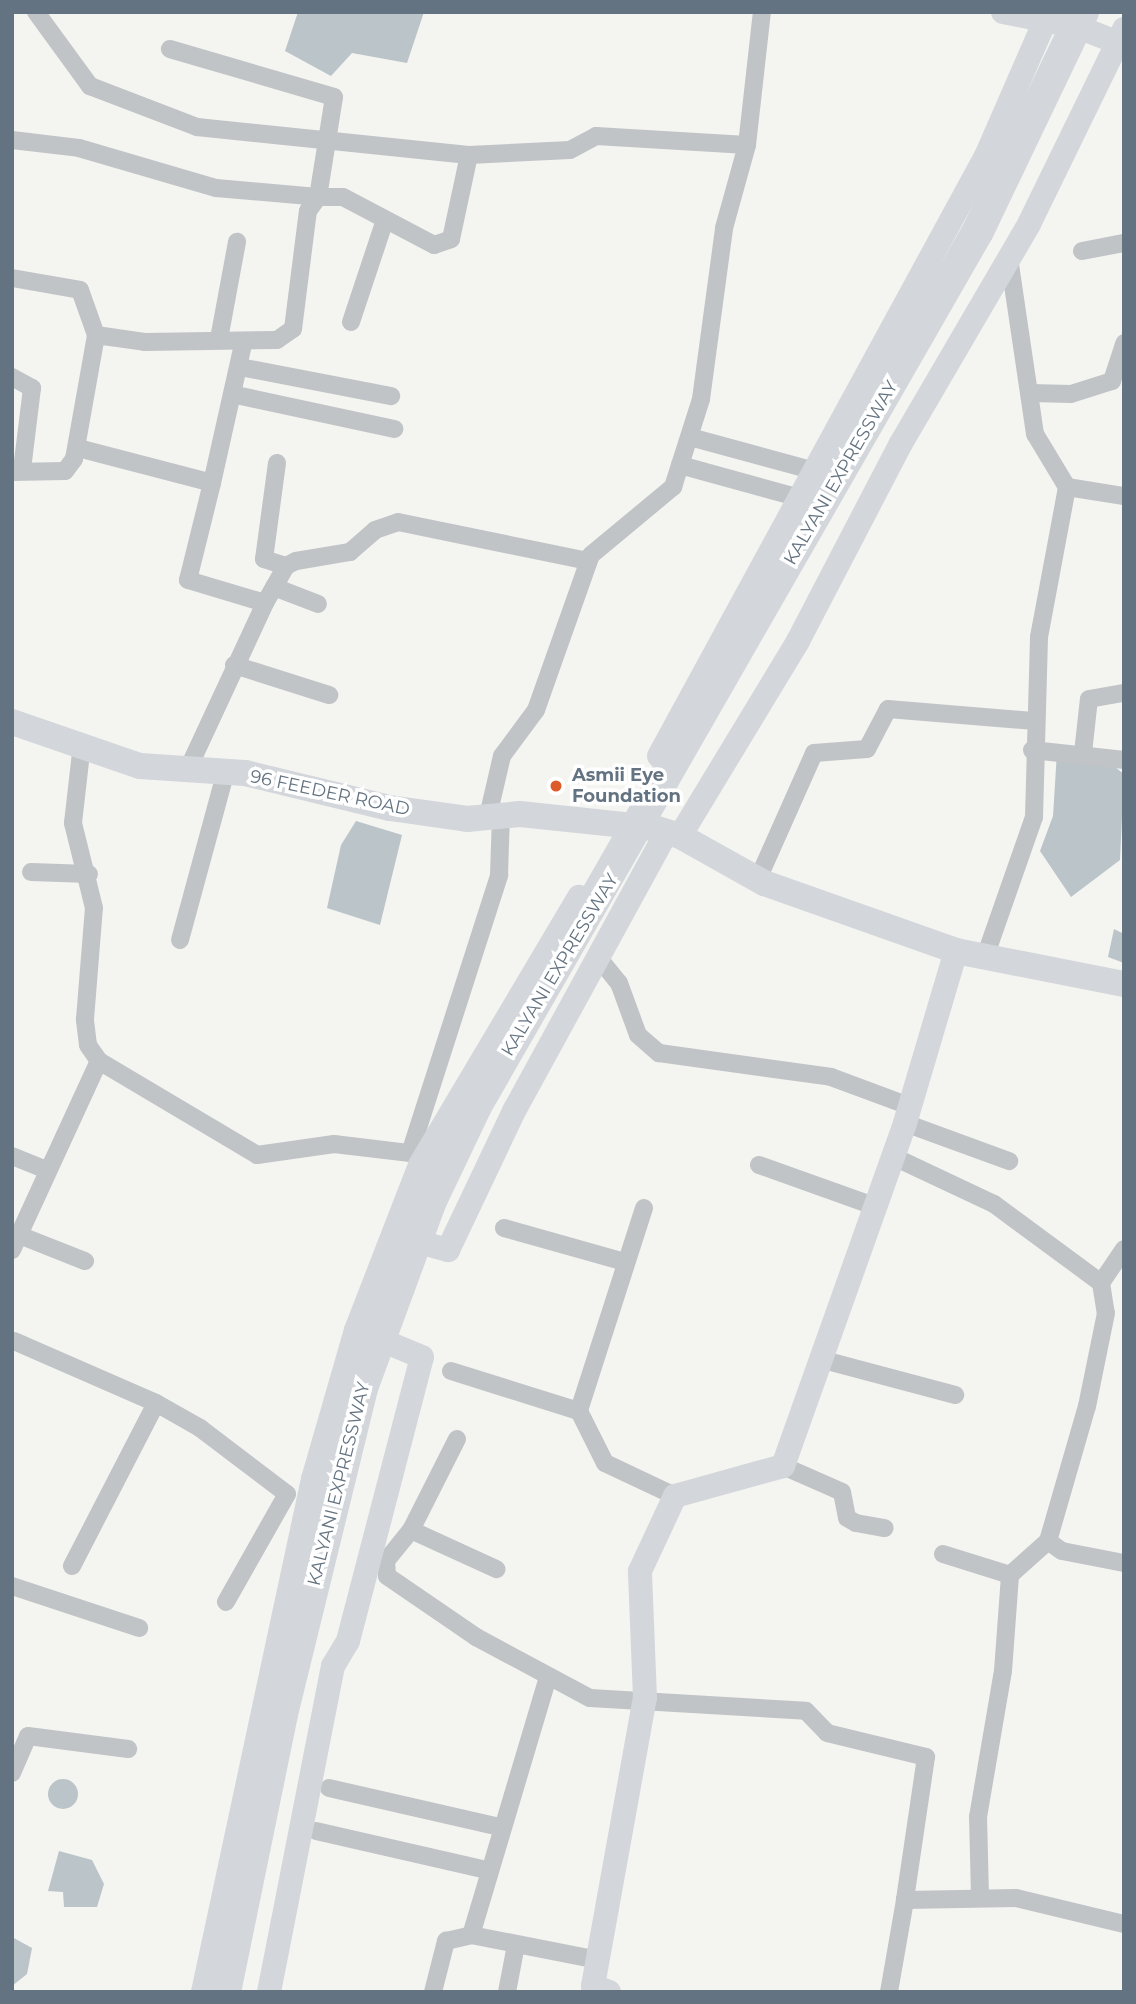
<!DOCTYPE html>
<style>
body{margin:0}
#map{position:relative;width:1136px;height:2004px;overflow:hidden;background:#f4f4f1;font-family:Montserrat,sans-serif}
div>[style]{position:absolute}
.water>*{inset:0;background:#bbc4c9}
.round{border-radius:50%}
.street>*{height:18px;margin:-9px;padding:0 9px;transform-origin:9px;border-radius:9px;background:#c0c4c7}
.secondary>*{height:24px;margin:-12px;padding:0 12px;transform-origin:12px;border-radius:12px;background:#d3d7db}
.primary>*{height:26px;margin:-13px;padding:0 13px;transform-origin:13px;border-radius:13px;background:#d3d7db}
.highway>*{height:32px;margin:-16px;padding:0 16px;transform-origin:16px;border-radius:16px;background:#d3d7db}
.dots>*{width:19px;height:19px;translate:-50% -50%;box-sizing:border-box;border:4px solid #fff;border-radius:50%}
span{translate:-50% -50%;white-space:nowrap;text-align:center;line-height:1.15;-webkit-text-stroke:7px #fff;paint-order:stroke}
.street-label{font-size:18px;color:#647381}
.poi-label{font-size:18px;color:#647381;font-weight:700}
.left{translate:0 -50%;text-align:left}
.frame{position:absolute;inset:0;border:14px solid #647381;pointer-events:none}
</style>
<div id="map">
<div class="water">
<i style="clip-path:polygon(298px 12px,424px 12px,407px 63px,352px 53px,331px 76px,285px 51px)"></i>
<i style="clip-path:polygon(1057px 752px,1095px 752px,1124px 774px,1120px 860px,1071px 897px,1040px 851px,1053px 816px)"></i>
<i style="clip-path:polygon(356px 821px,402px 835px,380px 925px,327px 908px,341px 845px)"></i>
<i style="clip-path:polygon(1114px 929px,1124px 934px,1124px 963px,1108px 957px)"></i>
<i class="round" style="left:48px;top:1779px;width:30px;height:30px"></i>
<i style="clip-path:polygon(59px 1851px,92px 1860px,104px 1884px,97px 1907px,64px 1907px,63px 1892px,48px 1891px)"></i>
<i style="clip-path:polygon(12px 1937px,32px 1948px,27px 1974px,12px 1986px)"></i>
</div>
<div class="street">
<i style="left:36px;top:12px;width:92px;rotate:53.9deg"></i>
<i style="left:90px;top:86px;width:115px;rotate:21deg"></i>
<i style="left:197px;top:127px;width:273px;rotate:5.9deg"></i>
<i style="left:12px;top:140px;width:67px;rotate:6.8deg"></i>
<i style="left:79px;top:148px;width:143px;rotate:16.3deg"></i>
<i style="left:216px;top:188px;width:102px;rotate:5deg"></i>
<i style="left:318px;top:197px;width:101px;rotate:-80.9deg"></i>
<i style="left:334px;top:97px;width:171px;rotate:-163.7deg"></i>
<i style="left:1082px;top:251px;width:43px;rotate:-10.8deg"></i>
<i style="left:12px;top:278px;width:69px;rotate:10deg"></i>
<i style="left:80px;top:290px;width:48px;rotate:70.4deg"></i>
<i style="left:96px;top:335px;width:49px;rotate:8.1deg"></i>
<i style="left:145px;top:342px;width:132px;rotate:-0.9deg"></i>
<i style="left:277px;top:340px;width:19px;rotate:-35deg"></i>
<i style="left:293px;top:329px;width:119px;rotate:-82.8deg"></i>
<i style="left:308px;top:211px;width:17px;rotate:-54deg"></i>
<i style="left:318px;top:197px;width:25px"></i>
<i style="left:343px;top:197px;width:103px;rotate:27.8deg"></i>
<i style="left:434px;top:245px;width:18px;rotate:-19deg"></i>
<i style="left:451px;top:239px;width:86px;rotate:-77.9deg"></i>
<i style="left:469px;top:155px;width:101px;rotate:-2.8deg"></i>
<i style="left:570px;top:150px;width:30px;rotate:-28deg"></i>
<i style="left:596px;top:136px;width:151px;rotate:3.4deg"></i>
<i style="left:747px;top:145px;width:134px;rotate:-83.6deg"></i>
<i style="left:351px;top:322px;width:108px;rotate:-71.6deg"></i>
<i style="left:219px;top:339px;width:99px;rotate:-79.5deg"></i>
<i style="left:240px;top:367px;width:154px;rotate:10.9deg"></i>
<i style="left:12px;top:377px;width:23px;rotate:29deg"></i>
<i style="left:32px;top:388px;width:83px;rotate:97deg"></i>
<i style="left:1030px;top:393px;width:41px;rotate:1.4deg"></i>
<i style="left:1071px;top:394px;width:43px;rotate:-17.6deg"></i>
<i style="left:1112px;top:381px;width:40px;rotate:-72deg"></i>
<i style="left:236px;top:395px;width:162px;rotate:12.1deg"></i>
<i style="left:690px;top:437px;width:130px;rotate:15.2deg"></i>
<i style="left:78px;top:448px;width:138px;rotate:14.6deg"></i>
<i style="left:212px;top:483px;width:142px;rotate:-77.4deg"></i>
<i style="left:277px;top:463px;width:97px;rotate:97.7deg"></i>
<i style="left:264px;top:559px;width:23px;rotate:18deg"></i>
<i style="left:680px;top:465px;width:124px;rotate:15.4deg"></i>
<i style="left:12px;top:472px;width:53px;rotate:-1.1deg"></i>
<i style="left:65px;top:471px;width:15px;rotate:-53deg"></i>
<i style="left:74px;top:459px;width:126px;rotate:-79.9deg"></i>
<i style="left:212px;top:483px;width:100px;rotate:103.9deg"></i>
<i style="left:188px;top:580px;width:80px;rotate:16.6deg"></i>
<i style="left:1067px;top:487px;width:58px;rotate:9deg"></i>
<i style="left:274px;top:587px;width:47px;rotate:21.1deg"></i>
<i style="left:234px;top:665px;width:100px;rotate:17.5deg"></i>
<i style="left:1032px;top:750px;width:93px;rotate:6.2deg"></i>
<i style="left:1083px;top:753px;width:54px;rotate:-83.7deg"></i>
<i style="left:1089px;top:699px;width:36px;rotate:-10deg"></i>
<i style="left:188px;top:769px;width:183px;rotate:-65.1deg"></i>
<i style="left:265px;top:603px;width:43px;rotate:-60.4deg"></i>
<i style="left:286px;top:566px;width:11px;rotate:-27deg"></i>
<i style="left:296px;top:561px;width:55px;rotate:-9.5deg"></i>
<i style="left:350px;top:552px;width:33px;rotate:-41deg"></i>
<i style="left:375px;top:530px;width:24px;rotate:-19deg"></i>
<i style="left:398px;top:522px;width:194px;rotate:11.6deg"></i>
<i style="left:488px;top:816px;width:62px;rotate:-76.9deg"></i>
<i style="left:502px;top:756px;width:57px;rotate:-53.5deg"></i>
<i style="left:536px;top:710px;width:164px;rotate:-70.5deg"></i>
<i style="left:591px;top:555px;width:107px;rotate:-39.7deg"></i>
<i style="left:673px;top:487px;width:92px;rotate:-72.3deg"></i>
<i style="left:701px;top:399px;width:173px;rotate:-82.3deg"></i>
<i style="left:724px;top:228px;width:86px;rotate:-74.5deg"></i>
<i style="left:31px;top:872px;width:58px;rotate:2deg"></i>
<i style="left:758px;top:879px;width:138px;rotate:-66deg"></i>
<i style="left:814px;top:753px;width:53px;rotate:-4.3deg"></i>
<i style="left:867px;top:749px;width:45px;rotate:-62.3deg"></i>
<i style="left:888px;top:709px;width:145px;rotate:4.7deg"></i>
<i style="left:180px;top:940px;width:172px;rotate:-74.8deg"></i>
<i style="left:985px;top:957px;width:148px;rotate:-70.7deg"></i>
<i style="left:1034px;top:817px;width:180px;rotate:-88.4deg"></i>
<i style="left:1039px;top:637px;width:153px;rotate:-79.4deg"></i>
<i style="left:1067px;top:487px;width:62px;rotate:-121.1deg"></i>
<i style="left:1035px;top:434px;width:179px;rotate:-98.4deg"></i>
<i style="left:601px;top:961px;width:28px;rotate:51deg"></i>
<i style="left:619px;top:983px;width:55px;rotate:69.9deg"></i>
<i style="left:638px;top:1035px;width:28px;rotate:41deg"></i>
<i style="left:659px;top:1053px;width:174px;rotate:7.9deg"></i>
<i style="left:831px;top:1077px;width:83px;rotate:20.4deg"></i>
<i style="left:99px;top:1061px;width:184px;rotate:30.7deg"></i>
<i style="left:257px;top:1155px;width:78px;rotate:-8.1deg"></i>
<i style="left:334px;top:1144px;width:77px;rotate:6.8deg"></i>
<i style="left:410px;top:1153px;width:292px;rotate:-72.2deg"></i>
<i style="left:499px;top:875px;width:61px;rotate:-88.1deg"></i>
<i style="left:905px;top:1123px;width:111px;rotate:20.1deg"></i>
<i style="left:12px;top:1156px;width:38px;rotate:22deg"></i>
<i style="left:892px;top:1156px;width:113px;rotate:25.2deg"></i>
<i style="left:994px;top:1204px;width:133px;rotate:36.4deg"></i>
<i style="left:1101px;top:1283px;width:30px;rotate:81deg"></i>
<i style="left:1106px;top:1313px;width:95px;rotate:101.5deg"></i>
<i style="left:1087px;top:1406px;width:141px;rotate:106.1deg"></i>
<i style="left:1048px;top:1541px;width:17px;rotate:36deg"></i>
<i style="left:1062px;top:1551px;width:63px;rotate:11deg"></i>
<i style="left:759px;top:1165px;width:122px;rotate:19.6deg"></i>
<i style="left:644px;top:1208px;width:213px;rotate:107.8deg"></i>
<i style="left:579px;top:1411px;width:58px;rotate:63.4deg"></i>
<i style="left:605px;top:1463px;width:77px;rotate:25.2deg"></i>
<i style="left:504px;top:1228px;width:126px;rotate:15.7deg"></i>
<i style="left:19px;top:1235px;width:71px;rotate:21.5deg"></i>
<i style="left:12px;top:1250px;width:208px;rotate:-65.3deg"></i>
<i style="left:99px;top:1061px;width:19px;rotate:-125deg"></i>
<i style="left:88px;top:1045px;width:26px;rotate:-97deg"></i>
<i style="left:85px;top:1019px;width:111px;rotate:-85.4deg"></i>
<i style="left:94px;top:908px;width:88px;rotate:-103.9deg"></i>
<i style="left:73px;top:823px;width:80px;rotate:-83.5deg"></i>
<i style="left:1101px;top:1283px;width:41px;rotate:-55.9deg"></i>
<i style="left:14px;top:1341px;width:155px;rotate:23.6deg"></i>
<i style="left:156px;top:1403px;width:51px;rotate:29.6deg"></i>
<i style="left:200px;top:1428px;width:109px;rotate:37.2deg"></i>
<i style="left:287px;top:1494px;width:124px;rotate:119.5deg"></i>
<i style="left:820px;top:1359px;width:140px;rotate:14.9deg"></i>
<i style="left:451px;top:1371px;width:134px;rotate:17.4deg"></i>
<i style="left:457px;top:1439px;width:102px;rotate:116.8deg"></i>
<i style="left:411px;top:1530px;width:40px;rotate:129deg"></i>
<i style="left:386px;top:1561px;width:15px;rotate:86deg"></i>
<i style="left:387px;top:1576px;width:108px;rotate:34.4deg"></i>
<i style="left:476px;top:1637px;width:129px;rotate:28.2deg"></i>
<i style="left:590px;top:1698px;width:216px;rotate:3.4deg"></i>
<i style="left:806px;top:1711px;width:30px;rotate:46deg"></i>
<i style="left:827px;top:1733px;width:102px;rotate:13.6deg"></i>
<i style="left:926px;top:1757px;width:145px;rotate:98.4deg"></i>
<i style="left:783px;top:1466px;width:64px;rotate:23.8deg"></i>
<i style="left:842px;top:1492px;width:26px;rotate:79deg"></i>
<i style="left:847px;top:1518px;width:10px;rotate:29deg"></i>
<i style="left:856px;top:1523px;width:29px;rotate:10deg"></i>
<i style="left:411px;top:1530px;width:94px;rotate:24.6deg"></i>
<i style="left:943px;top:1554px;width:70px;rotate:17.4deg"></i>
<i style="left:1010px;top:1575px;width:51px;rotate:-41.8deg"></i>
<i style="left:72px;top:1566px;width:183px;rotate:-62.7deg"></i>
<i style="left:12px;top:1586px;width:134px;rotate:18.3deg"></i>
<i style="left:548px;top:1677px;width:269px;rotate:106.6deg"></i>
<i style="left:471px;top:1935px;width:129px;rotate:11.1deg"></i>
<i style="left:12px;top:1773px;width:40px;rotate:-66.6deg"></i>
<i style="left:28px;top:1736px;width:101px;rotate:7.4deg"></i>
<i style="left:329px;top:1788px;width:174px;rotate:12.9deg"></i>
<i style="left:316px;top:1831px;width:174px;rotate:12.9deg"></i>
<i style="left:980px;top:1897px;width:80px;rotate:-91.4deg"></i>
<i style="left:978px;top:1817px;width:148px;rotate:-80.3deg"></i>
<i style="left:1003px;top:1671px;width:96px;rotate:-85.8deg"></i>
<i style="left:433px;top:1992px;width:53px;rotate:-75.7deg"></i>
<i style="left:446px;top:1941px;width:26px;rotate:-13deg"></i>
<i style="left:507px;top:1992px;width:48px;rotate:-79.2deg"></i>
<i style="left:889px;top:1992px;width:93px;rotate:-80.1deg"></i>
<i style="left:905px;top:1900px;width:111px;rotate:-1deg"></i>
<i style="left:1016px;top:1898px;width:111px;rotate:13.5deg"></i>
</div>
<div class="secondary">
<i style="left:1003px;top:12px;width:76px;rotate:11.3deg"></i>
<i style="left:1078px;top:27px;width:49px;rotate:21.4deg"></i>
<i style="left:659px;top:756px;width:683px;rotate:-61.41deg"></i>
<i style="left:986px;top:156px;width:157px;rotate:-66.4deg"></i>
<i style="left:680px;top:836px;width:228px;rotate:-58.8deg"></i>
<i style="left:798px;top:641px;width:221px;rotate:-62.5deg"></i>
<i style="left:900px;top:445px;width:256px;rotate:-59.7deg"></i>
<i style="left:1029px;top:224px;width:217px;rotate:-64deg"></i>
<i style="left:401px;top:1237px;width:49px;rotate:15.5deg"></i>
<i style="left:448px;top:1250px;width:154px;rotate:-64.6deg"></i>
<i style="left:514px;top:1111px;width:318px;rotate:-61.3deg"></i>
<i style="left:203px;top:1992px;width:525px;rotate:-77.9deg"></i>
<i style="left:313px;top:1479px;width:155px;rotate:-73.9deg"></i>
<i style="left:356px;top:1330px;width:177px;rotate:-68.8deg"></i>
<i style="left:420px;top:1165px;width:312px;rotate:-59.3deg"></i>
<i style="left:269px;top:1992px;width:332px;rotate:-78.9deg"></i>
<i style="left:333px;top:1666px;width:29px;rotate:-59deg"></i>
<i style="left:348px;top:1641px;width:293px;rotate:-75.4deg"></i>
<i style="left:422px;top:1357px;width:63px;rotate:-157.5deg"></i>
<i style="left:609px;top:1992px;width:17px;rotate:-159deg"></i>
<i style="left:593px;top:1986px;width:293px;rotate:-79.8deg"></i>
<i style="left:645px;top:1698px;width:127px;rotate:-92.3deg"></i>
<i style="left:640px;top:1571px;width:83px;rotate:-65deg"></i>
<i style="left:675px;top:1496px;width:112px;rotate:-15.5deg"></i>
<i style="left:783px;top:1466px;width:364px;rotate:-70.4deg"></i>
<i style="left:905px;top:1123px;width:179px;rotate:-73.5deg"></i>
</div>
<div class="primary">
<i style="left:12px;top:722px;width:135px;rotate:19deg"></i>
<i style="left:140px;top:766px;width:105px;rotate:3.8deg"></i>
<i style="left:245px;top:773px;width:149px;rotate:13.6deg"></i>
<i style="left:390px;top:808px;width:78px;rotate:8.1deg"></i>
<i style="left:467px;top:819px;width:53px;rotate:-5.4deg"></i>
<i style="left:520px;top:814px;width:135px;rotate:6deg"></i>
<i style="left:654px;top:828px;width:27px;rotate:17deg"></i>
<i style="left:680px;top:836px;width:96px;rotate:29.2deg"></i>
<i style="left:764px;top:883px;width:204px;rotate:19.5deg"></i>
<i style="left:956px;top:951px;width:171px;rotate:11.1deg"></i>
</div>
<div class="highway">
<i style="left:225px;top:1992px;width:284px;rotate:-78.4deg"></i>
<i style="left:282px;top:1714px;width:336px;rotate:-76.2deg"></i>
<i style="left:362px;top:1388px;width:197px;rotate:-69.8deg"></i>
<i style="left:430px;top:1203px;width:107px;rotate:-64.6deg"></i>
<i style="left:476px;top:1106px;width:1009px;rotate:-60.16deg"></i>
<i style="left:978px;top:231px;width:243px;rotate:-64.4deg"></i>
</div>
<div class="dots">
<i style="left:556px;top:786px;background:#dd5b28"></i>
</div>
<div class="street-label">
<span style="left:841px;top:473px;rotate:-60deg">KALYANI EXPRESSWAY</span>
<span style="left:330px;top:793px;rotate:12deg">96 FEEDER ROAD</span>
<span style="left:560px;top:965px;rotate:-59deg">KALYANI EXPRESSWAY</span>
<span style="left:339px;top:1484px;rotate:-76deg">KALYANI EXPRESSWAY</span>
</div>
<div class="poi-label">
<span class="left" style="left:572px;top:786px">Asmii Eye<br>Foundation</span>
</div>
<div class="frame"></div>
</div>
